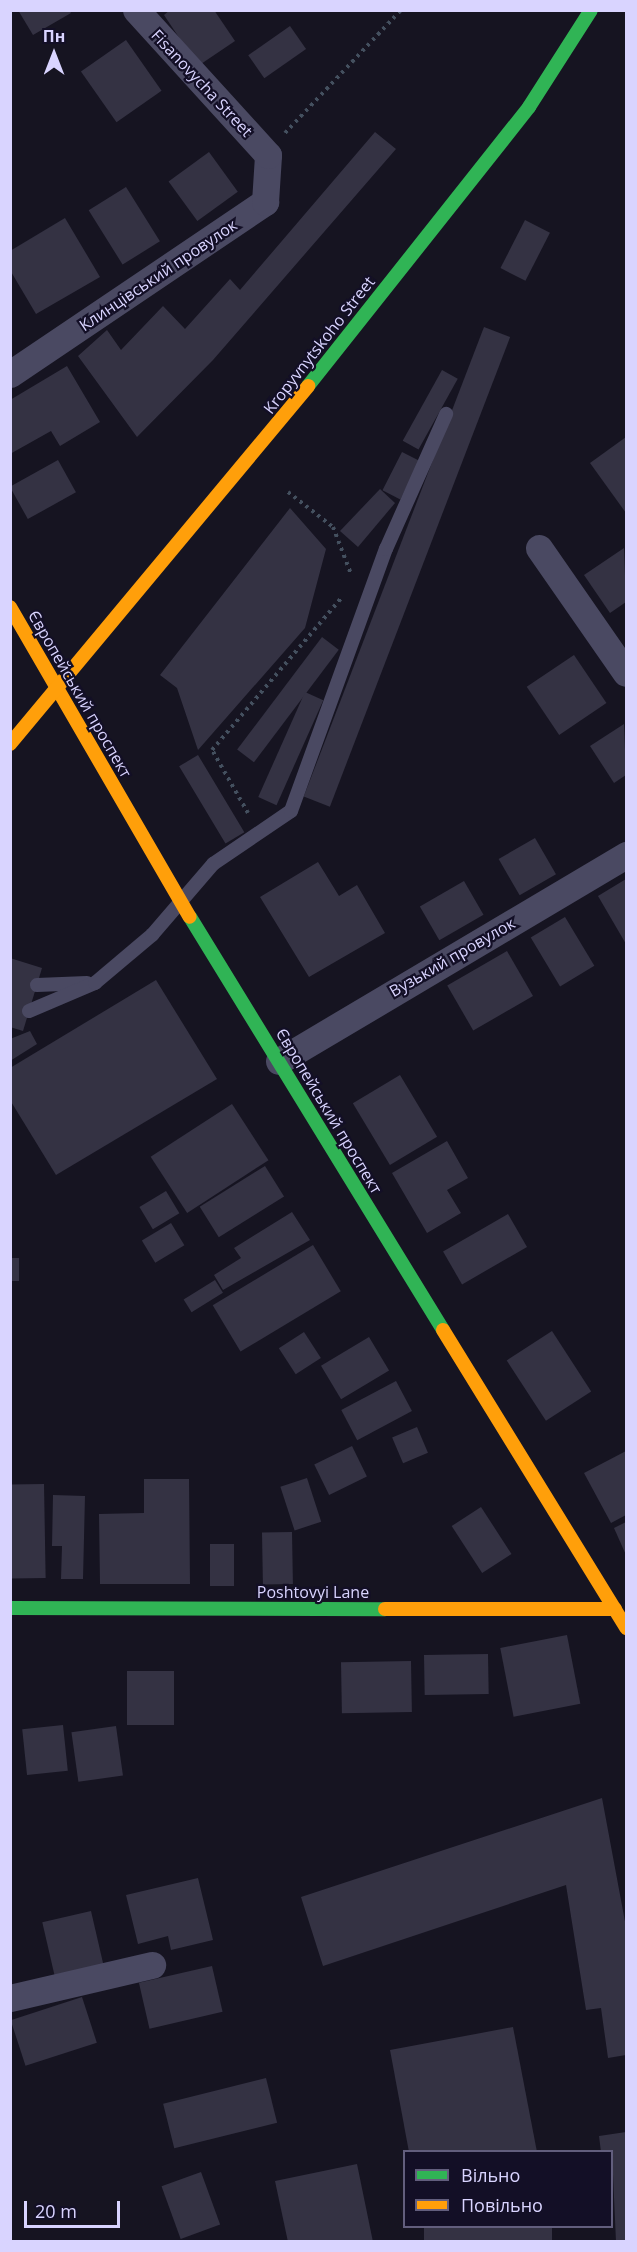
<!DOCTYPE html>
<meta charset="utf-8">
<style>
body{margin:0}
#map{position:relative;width:637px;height:2252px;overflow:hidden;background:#161421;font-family:"Open Sans",sans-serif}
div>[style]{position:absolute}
.building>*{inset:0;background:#343243;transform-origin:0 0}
.path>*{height:4px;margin-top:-2px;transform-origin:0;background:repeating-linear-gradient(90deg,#44505f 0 3px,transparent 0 7.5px)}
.lane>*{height:14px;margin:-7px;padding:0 7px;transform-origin:7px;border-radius:7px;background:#4a4962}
.street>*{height:27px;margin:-13.5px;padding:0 13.5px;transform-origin:13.5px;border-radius:13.5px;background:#4a4962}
.fast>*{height:14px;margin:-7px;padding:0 7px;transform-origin:7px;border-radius:7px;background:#30b455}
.slow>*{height:14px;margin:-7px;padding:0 7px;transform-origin:7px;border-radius:7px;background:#ff9f0a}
span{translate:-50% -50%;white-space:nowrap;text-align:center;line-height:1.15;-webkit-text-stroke:4.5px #130f26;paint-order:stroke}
.street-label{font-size:16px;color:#d9d4ff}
.frame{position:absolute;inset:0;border:12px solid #d9d4ff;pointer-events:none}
.legend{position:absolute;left:403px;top:2150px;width:210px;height:78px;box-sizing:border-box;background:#130f26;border:2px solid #625e7d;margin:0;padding:8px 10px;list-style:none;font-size:18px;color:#d9d4ff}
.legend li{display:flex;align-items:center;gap:12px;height:30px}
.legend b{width:30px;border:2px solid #625e7d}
.north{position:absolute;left:24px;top:24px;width:60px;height:60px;-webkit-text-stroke:4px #130f26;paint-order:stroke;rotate:0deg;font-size:16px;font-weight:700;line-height:24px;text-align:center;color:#d9d4ff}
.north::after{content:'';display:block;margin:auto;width:21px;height:27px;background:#d9d4ff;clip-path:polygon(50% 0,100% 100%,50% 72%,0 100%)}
.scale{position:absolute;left:24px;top:2201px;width:96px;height:27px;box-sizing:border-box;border:3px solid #d9d4ff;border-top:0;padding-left:8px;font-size:18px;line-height:21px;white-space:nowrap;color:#d9d4ff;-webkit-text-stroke:4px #130f26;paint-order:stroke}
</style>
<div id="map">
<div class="building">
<i style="clip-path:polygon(18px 10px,69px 10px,71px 13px,33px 35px)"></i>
<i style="clip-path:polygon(170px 10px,214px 10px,235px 41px,198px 66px,164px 15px)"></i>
<i style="left:290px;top:26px;width:28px;height:51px;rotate:55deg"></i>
<i style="left:126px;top:40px;width:62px;height:55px;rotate:55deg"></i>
<i style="clip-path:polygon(375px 132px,396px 149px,213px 360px,137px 437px,78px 356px,107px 330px,121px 350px,163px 306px,185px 329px,230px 279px,240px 290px)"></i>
<i style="left:209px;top:152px;width:49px;height:50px;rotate:54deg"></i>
<i style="left:126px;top:187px;width:64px;height:44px;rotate:58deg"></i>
<i style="clip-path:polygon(65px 218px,100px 277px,36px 314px,10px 270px,10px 251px)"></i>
<i style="left:525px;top:220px;width:28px;height:54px;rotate:27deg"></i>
<i style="left:484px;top:327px;width:28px;height:503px;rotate:21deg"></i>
<i style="clip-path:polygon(67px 366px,100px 422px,60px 446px,51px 431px,10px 454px,10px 400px)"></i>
<i style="left:442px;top:370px;width:18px;height:81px;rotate:29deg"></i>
<i style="clip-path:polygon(626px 437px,626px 513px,590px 463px)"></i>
<i style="left:402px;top:452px;width:20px;height:43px;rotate:27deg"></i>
<i style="left:58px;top:460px;width:37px;height:55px;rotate:61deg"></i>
<i style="clip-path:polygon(380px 489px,395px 503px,358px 547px,340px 531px)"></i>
<i style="clip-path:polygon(290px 508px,326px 549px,305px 628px,198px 750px,177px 688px,160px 675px)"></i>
<i style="clip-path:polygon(624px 548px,626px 602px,610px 613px,584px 575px)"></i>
<i style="left:322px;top:637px;width:21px;height:141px;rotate:37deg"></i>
<i style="left:574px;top:655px;width:58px;height:57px;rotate:56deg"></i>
<i style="left:305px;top:692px;width:20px;height:115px;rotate:24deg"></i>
<i style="clip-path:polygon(624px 724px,626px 775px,614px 783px,590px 746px)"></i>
<i style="left:198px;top:755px;width:90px;height:22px;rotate:59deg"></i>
<i style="left:535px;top:838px;width:42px;height:42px;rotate:60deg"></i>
<i style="clip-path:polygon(318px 862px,339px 896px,357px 885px,385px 933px,309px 977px,260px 897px)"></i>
<i style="clip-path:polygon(626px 879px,626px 944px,598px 896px)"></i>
<i style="left:464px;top:881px;width:39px;height:51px;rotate:60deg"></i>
<i style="left:565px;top:917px;width:57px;height:40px;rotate:59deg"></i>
<i style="left:507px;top:951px;width:52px;height:69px;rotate:60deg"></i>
<i style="clip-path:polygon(10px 958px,42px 968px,23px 1031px,10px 1027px)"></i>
<i style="clip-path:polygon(156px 980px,217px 1079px,56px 1175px,10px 1100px,10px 1068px)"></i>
<i style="clip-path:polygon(30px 1031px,37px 1044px,10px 1061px,10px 1039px)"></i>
<i style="left:400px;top:1075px;width:72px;height:55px;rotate:59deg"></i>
<i style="left:232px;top:1104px;width:67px;height:97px;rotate:57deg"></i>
<i style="clip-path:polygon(447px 1141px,468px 1178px,447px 1190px,461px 1213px,427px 1233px,392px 1173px)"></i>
<i style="left:265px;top:1166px;width:36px;height:77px;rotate:58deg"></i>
<i style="left:166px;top:1191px;width:26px;height:31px;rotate:59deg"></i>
<i style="clip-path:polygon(292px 1212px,310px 1240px,223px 1290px,214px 1275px,241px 1258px,234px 1248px)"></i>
<i style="left:508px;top:1214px;width:38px;height:75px;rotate:60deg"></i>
<i style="left:171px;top:1223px;width:26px;height:34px;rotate:59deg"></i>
<i style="left:313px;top:1245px;width:54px;height:117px;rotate:59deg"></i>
<i style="left:10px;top:1258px;width:9px;height:23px"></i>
<i style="left:215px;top:1280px;width:15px;height:37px;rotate:58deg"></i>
<i style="left:552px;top:1331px;width:72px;height:54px;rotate:57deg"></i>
<i style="left:304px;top:1332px;width:31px;height:30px;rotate:57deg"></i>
<i style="left:369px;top:1337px;width:39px;height:56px;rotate:59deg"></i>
<i style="left:396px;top:1381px;width:34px;height:62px;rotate:62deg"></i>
<i style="left:417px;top:1427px;width:28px;height:27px;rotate:67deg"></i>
<i style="left:352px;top:1446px;width:34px;height:42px;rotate:64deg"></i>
<i style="clip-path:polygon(626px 1451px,626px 1515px,611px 1523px,584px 1473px)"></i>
<i style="left:307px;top:1478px;width:46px;height:28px;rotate:72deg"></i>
<i style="clip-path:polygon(144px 1479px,189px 1479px,190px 1584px,100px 1584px,99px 1514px,144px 1513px)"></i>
<i style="left:44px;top:1484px;width:94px;height:34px;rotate:89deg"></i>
<i style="clip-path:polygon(53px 1495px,85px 1496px,83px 1579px,61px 1579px,62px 1546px,52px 1546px)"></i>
<i style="left:481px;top:1507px;width:56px;height:35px;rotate:57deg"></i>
<i style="clip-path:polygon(626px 1522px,626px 1555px,614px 1528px)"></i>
<i style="left:292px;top:1532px;width:52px;height:30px;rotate:89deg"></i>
<i style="left:210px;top:1544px;width:24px;height:42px"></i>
<i style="left:567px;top:1635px;width:70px;height:68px;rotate:79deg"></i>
<i style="left:488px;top:1654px;width:40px;height:64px;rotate:89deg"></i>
<i style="left:411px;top:1661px;width:51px;height:70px;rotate:89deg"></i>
<i style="left:174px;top:1671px;width:54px;height:47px;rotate:90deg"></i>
<i style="left:63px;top:1725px;width:46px;height:41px;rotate:84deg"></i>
<i style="left:116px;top:1726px;width:50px;height:45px;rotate:82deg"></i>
<i style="clip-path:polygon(602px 1798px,626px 1927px,626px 2055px,608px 2058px,601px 2008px,586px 2010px,566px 1885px,323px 1966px,301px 1897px)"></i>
<i style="clip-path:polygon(198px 1878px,213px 1940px,171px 1950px,168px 1936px,138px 1944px,126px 1895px)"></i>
<i style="left:91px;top:1911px;width:57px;height:50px;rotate:77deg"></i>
<i style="left:212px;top:1966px;width:47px;height:75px;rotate:77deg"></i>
<i style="left:82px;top:1997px;width:48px;height:75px;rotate:72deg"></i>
<i style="clip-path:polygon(513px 2027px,537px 2152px,409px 2152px,390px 2050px)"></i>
<i style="left:266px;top:2078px;width:46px;height:106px;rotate:76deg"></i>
<i style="clip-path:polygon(626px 2132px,626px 2242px,616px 2242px,612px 2152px,601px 2152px,599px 2136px)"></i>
<i style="clip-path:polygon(357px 2164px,373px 2242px,288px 2242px,275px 2181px)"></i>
<i style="left:201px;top:2172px;width:56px;height:42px;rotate:70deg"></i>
<i style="left:424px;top:2226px;width:128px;height:16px"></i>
</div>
<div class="path">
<i style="left:285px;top:133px;width:169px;rotate:-46.7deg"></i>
<i style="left:288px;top:492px;width:57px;rotate:37.9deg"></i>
<i style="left:333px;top:527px;width:50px;rotate:69deg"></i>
<i style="left:248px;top:813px;width:73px;rotate:-119.7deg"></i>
<i style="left:212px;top:750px;width:202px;rotate:-49.6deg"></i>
</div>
<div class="lane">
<i style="left:37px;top:985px;width:50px;rotate:-2.3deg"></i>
<i style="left:29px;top:1011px;width:72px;rotate:-23deg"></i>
<i style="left:95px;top:983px;width:75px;rotate:-40.1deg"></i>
<i style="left:152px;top:935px;width:94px;rotate:-49.3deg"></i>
<i style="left:213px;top:864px;width:94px;rotate:-34.2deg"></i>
<i style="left:291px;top:811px;width:279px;rotate:-70.1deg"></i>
<i style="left:386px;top:549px;width:148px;rotate:-66deg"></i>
</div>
<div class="street">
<i style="left:10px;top:374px;width:308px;rotate:-34deg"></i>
<i style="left:265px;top:202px;width:47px;rotate:-86.3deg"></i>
<i style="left:268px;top:155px;width:196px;rotate:-132.3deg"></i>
<i style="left:539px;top:548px;width:152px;rotate:55.2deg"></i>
<i style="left:279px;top:1061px;width:404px;rotate:-30.7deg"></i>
<i style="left:10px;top:1998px;width:146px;rotate:-13.1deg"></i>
</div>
<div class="fast">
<i style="left:308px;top:386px;width:356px;rotate:-51.6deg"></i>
<i style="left:529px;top:107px;width:115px;rotate:-57.4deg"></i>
<i style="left:190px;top:917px;width:484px;rotate:58.5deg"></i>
<i style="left:10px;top:1608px;width:375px;rotate:0.2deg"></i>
</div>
<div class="slow">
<i style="left:10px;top:607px;width:358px;rotate:59.9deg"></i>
<i style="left:10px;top:744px;width:466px;rotate:-50.2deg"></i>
<i style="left:443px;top:1330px;width:350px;rotate:58.4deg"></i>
<i style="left:385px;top:1609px;width:230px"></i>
</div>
<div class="street-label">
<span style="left:202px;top:83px;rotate:47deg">Fisanovycha Street</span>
<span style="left:158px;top:275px;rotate:-34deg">Клинцівський провулок</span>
<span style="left:319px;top:345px;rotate:-52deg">Kropyvnytskoho Street</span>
<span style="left:80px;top:694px;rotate:60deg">Європейський проспект</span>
<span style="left:452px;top:957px;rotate:-30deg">Вузький провулок</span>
<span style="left:329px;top:1111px;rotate:59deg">Європейський проспект</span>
<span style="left:313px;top:1592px">Poshtovyi Lane</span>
</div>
<div class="frame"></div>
<ul class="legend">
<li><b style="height:8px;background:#30b455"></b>Вільно</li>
<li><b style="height:8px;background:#ff9f0a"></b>Повільно</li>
</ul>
<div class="north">Пн</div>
<div class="scale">20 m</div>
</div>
